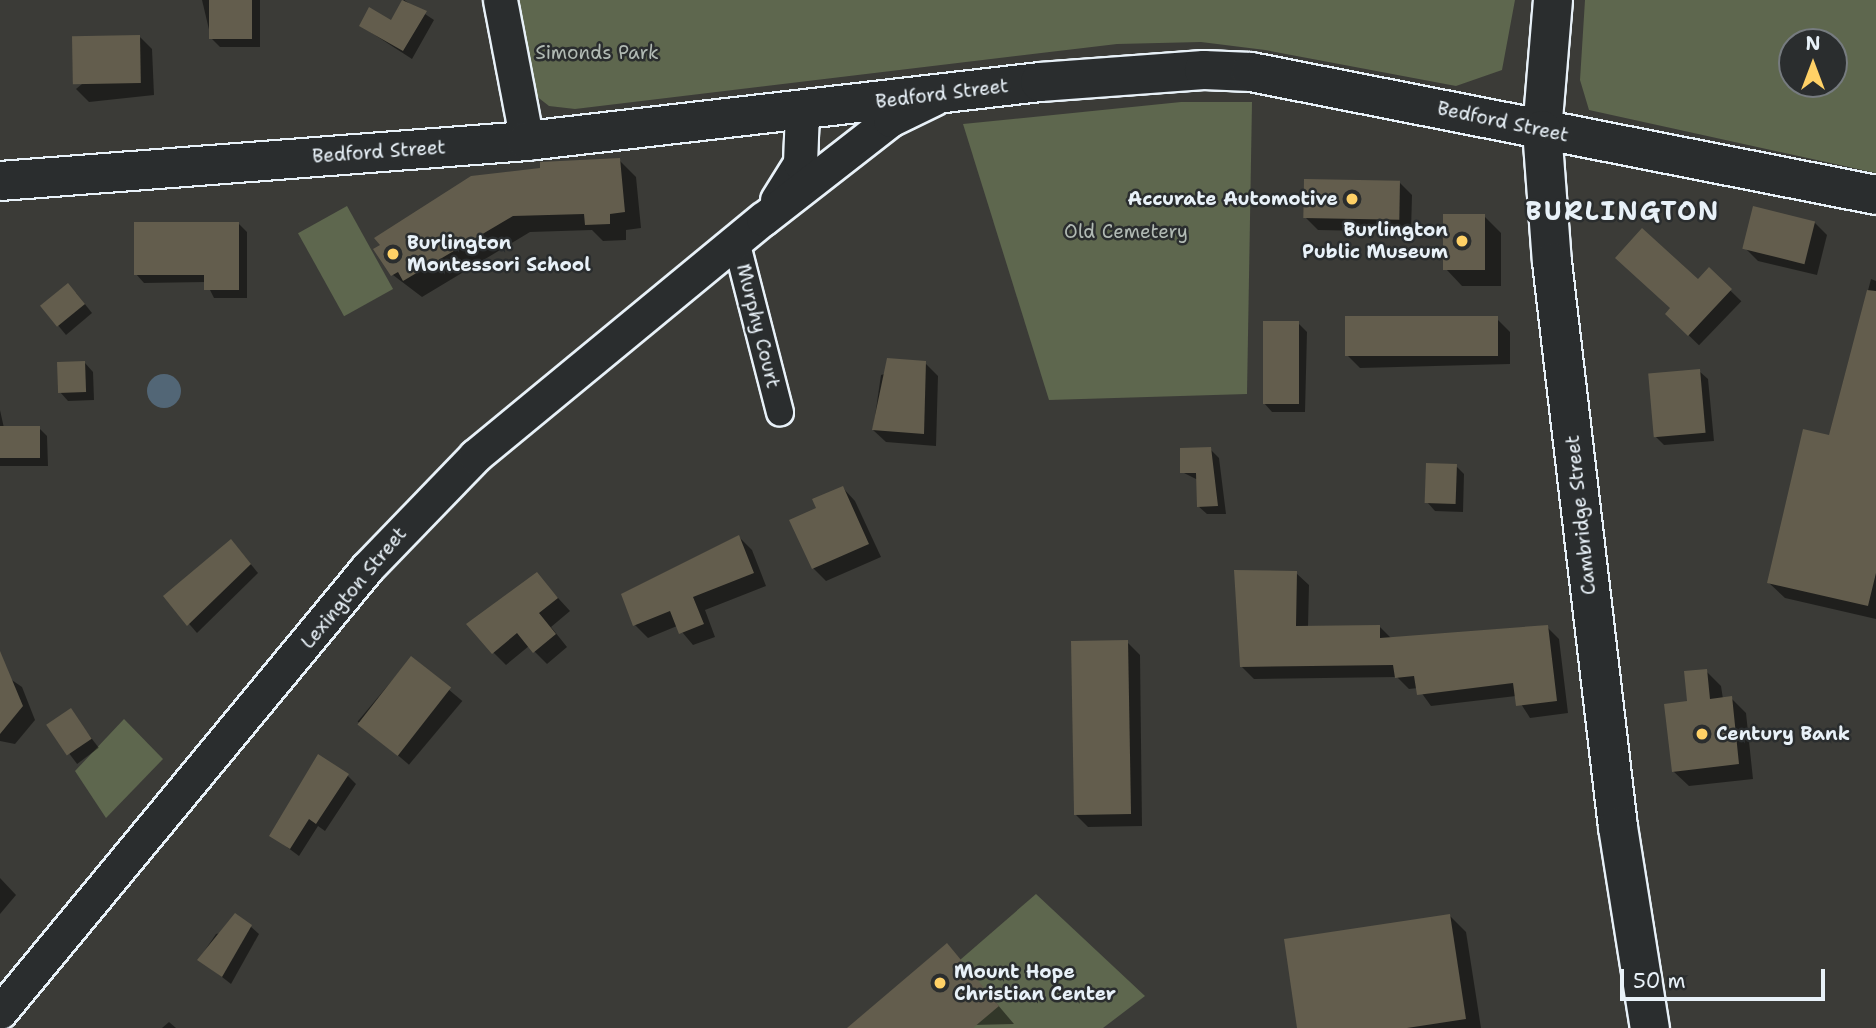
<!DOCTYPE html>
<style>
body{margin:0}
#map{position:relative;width:1876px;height:1028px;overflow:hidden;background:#3b3b37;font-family:"Shantell Sans",sans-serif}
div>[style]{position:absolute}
.green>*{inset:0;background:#5e674e;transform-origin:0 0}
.water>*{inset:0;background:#526676}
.round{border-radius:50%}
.shadow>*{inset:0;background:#0007;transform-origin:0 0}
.building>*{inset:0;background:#635d4d;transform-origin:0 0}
.roads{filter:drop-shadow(2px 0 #e8f1f8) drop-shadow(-2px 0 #e8f1f8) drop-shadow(0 2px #e8f1f8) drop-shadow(0 -2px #e8f1f8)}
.minor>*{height:26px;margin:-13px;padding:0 13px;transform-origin:13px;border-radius:13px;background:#2a2d2e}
.tertiary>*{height:33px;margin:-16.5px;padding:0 16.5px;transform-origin:16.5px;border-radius:16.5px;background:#2a2d2e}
.secondary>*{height:38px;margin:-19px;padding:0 19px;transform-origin:19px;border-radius:19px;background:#2a2d2e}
.primary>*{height:38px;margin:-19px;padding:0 19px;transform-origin:19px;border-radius:19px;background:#2a2d2e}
.dots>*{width:19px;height:19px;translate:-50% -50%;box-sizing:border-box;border:4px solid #2a2d2e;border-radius:50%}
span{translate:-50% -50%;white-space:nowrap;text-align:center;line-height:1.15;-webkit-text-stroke:5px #2a2d2e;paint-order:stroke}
.park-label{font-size:19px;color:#b1bab4}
.street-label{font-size:19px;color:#e8f1f8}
.poi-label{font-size:19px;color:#e8f1f8;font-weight:700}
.right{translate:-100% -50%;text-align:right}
.left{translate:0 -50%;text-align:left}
.district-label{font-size:26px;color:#e8f1f8;font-weight:700;letter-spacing:2px}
.north{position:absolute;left:1778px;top:28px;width:70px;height:70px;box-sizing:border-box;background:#2a2d2e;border:2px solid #767b7f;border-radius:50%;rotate:0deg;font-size:19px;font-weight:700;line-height:28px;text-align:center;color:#e8f1f8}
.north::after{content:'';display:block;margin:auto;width:24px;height:32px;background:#ffd166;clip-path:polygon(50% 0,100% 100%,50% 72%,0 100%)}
.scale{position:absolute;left:1620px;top:969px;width:205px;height:32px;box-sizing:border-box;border:4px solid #e8f1f8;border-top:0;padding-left:9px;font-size:21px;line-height:24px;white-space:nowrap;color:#e8f1f8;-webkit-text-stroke:5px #2a2d2e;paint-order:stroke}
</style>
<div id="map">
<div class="green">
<i style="clip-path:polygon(510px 0,1515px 0,1502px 70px,1456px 86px,1265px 50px,1201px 42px,1117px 44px,575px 109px,549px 106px,535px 95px)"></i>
<i style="clip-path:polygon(evenodd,1585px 0,1876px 0,1876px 173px,1589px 110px,1580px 80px,1585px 0,1792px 42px,1834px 42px,1834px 84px,1792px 84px,1792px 42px)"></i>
<i style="clip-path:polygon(1181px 102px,1252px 102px,1247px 394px,1049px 400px,963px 124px)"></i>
<i style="left:347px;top:206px;width:95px;height:56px;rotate:61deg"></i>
<i style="clip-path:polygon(124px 719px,163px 759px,106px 818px,75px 771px)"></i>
<i style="clip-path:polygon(1036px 894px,1145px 996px,1103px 1028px,973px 1028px,960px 960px)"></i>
</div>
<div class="water">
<i class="round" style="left:147px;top:374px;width:34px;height:34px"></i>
</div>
<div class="shadow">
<i style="clip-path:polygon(202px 0,260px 0,260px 47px,220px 47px,211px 38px)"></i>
<i style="clip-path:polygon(404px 0,434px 20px,412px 59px,361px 26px,392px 22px)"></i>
<i style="clip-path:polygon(139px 36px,152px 49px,154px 95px,89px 102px,76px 89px)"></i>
<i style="clip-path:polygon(619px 160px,636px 177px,641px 228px,626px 230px,626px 240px,603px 241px,592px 230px,530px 232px,422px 297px,393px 275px,376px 250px)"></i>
<i style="clip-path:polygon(1399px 182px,1412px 195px,1411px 232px,1318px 230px,1305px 217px)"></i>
<i style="clip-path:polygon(1484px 216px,1501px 233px,1501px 286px,1462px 286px,1446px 269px)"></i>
<i style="clip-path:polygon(1814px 222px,1827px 235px,1817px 275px,1758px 261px,1745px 248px)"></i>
<i style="clip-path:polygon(238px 223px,247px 232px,247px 298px,214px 298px,206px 282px,144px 283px,136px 274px)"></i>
<i style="left:1709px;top:270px;width:45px;height:61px;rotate:44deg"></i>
<i style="clip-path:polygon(1871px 279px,1876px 281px,1876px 619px,1785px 598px,1769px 583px,1830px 437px)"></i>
<i style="clip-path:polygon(76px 293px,92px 313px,66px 335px,42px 306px)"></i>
<i style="clip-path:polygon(1497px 319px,1510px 332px,1510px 364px,1360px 368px,1347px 355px)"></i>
<i style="clip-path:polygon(1298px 323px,1307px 332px,1305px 412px,1272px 412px,1264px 403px)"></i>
<i style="clip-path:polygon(85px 363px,93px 372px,94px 400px,68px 401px,60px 392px)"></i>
<i style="clip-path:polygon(925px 363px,938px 376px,936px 446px,886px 442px,873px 430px,881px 375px)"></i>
<i style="clip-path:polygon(1699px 371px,1708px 379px,1714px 441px,1664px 445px,1656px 437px)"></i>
<i style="clip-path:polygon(0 410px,4px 428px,39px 428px,47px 436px,48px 466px,0 466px)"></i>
<i style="clip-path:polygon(1210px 449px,1219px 458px,1226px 514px,1207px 514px,1198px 506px,1198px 480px,1182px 472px)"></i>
<i style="clip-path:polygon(1456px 466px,1464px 474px,1463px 512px,1435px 511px,1427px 502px)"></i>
<i style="clip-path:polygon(843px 488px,855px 501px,881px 557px,826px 581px,813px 568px,818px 509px)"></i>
<i style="clip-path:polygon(739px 537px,752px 550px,766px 586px,705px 610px,715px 637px,693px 645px,677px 626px,648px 638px,635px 625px)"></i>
<i style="clip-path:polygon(239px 550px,258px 573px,197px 633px,165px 596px)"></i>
<i style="clip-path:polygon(1296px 573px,1309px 585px,1308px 627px,1379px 626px,1392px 639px,1547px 627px,1559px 639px,1568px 713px,1530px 718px,1516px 696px,1431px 706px,1418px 688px,1409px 689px,1397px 677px,1254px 679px,1241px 666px)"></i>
<i style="clip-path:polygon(537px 575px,570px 611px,551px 627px,567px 647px,547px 664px,529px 646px,506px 665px,493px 652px)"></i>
<i style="clip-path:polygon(1127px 642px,1140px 655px,1142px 826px,1088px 827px,1075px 814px)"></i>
<i style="left:411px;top:658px;width:67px;height:83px;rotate:40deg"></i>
<i style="clip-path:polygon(1706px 671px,1721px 686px,1723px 699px,1731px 698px,1746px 713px,1753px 779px,1689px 786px,1673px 771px,1689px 703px)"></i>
<i style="clip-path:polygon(0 672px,22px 687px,35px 720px,15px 744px,0 741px)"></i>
<i style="left:71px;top:711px;width:46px;height:27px;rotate:53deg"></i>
<i style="clip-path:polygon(347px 775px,356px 784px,325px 831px,318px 826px,299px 856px,272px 836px)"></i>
<i style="clip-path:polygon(0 878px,16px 895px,0 914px)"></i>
<i style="clip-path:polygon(1449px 915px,1466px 932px,1481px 1028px,1299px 1028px)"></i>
<i style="clip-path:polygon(250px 926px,259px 934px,231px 984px,199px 959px,216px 934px)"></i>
<i style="clip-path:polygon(947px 945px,1014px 1024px,849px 1028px)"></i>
<i style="clip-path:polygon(169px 1022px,176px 1028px,162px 1028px)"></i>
</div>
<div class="building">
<i style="left:209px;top:0;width:43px;height:39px"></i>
<i style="clip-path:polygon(402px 0,427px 11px,403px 51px,359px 26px,369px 7px,391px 20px)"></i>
<i style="left:140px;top:35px;width:48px;height:68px;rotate:89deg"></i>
<i style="clip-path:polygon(620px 158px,625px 212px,610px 214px,610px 224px,585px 225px,584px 214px,513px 216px,403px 281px,398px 272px,391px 276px,373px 249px,380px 245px,374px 238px,471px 176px,540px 168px,540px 162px)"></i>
<i style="left:1304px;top:179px;width:96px;height:39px;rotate:1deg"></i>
<i style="left:1753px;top:206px;width:64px;height:44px;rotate:14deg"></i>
<i style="left:1443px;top:214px;width:42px;height:56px"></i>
<i style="clip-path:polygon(134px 222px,239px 222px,239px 290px,204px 290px,204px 275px,134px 275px)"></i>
<i style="clip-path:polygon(1642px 228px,1698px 279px,1709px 267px,1732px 289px,1688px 336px,1665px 314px,1670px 308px,1615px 258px)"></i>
<i style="left:68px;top:283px;width:27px;height:36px;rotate:51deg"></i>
<i style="clip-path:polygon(1867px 290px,1876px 291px,1876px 573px,1868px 606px,1767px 583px,1803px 429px,1829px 435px)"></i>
<i style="left:1345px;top:316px;width:153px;height:40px"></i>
<i style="left:1263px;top:321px;width:36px;height:83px"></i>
<i style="clip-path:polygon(887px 358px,926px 361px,924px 434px,872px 430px)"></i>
<i style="left:85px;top:361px;width:31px;height:28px;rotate:88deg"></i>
<i style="left:1700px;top:369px;width:64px;height:52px;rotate:85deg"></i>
<i style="left:40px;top:426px;width:32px;height:40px;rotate:90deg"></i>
<i style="clip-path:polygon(1211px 447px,1218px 506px,1197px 507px,1196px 473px,1180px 473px,1180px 448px)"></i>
<i style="left:1426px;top:463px;width:31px;height:40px;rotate:2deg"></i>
<i style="clip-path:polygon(843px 486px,869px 544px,812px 569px,789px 520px,816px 508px,812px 499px)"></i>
<i style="clip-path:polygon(739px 535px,754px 573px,693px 597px,704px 624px,679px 634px,670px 611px,633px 626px,621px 594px)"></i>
<i style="clip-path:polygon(231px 539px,251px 564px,187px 626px,163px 596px)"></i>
<i style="clip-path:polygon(1234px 570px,1297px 571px,1296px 626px,1380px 625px,1380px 638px,1548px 625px,1557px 701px,1516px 706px,1513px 683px,1417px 695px,1414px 676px,1395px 678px,1393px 665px,1240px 667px)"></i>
<i style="clip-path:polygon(537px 572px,558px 598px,539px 613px,556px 634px,533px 653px,517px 633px,492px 654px,466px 624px)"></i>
<i style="left:1128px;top:640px;width:174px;height:57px;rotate:89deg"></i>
<i style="clip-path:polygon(0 651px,23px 706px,0 734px)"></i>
<i style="left:411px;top:656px;width:51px;height:87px;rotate:38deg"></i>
<i style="clip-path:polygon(1707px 669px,1710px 699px,1732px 696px,1739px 764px,1672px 772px,1664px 704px,1687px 701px,1684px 671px)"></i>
<i style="left:71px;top:708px;width:37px;height:30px;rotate:56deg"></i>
<i style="clip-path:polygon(318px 754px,349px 774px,316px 824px,309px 819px,290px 849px,269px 836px)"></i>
<i style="clip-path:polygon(235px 913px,252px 925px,222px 977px,197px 960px)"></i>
<i style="clip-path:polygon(1450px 914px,1466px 1019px,1407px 1028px,1297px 1028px,1284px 939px)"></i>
<i style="clip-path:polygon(947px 943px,999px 1006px,973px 1028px,847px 1028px)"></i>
</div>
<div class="roads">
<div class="minor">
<i style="left:736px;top:241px;width:177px;rotate:75.6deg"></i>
</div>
<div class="tertiary">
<i style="left:500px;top:0;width:144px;rotate:79.2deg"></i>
<i style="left:777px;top:200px;width:44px;rotate:-58.1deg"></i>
<i style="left:800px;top:163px;width:51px;rotate:-87.8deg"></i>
<i style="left:0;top:1012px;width:576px;rotate:-50.42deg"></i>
<i style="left:367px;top:568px;width:156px;rotate:-46deg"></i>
<i style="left:475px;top:456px;width:373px;rotate:-39.5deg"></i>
<i style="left:763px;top:219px;width:161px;rotate:-37.9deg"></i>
<i style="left:890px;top:120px;width:48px;rotate:-26deg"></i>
</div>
<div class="secondary">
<i style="left:0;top:181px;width:529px;rotate:-4.34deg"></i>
<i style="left:527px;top:141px;width:516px;rotate:-6.56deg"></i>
<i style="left:1040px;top:82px;width:164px;rotate:-4.2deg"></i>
<i style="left:1204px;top:70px;width:47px;rotate:2.4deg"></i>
<i style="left:1251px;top:72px;width:637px;rotate:11.13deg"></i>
</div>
<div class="primary">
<i style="left:1553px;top:0;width:130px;rotate:94.8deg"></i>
<i style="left:1542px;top:130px;width:132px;rotate:85.7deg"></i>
<i style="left:1552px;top:262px;width:569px;rotate:83.34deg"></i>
<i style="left:1618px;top:827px;width:204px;rotate:81deg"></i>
</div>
</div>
<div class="dots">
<i style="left:1352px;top:199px;background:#ffd166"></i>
<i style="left:1462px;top:241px;background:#ffd166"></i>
<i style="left:393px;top:254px;background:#ffd166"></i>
<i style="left:1702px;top:734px;background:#ffd166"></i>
<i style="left:940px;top:983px;background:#ffd166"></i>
</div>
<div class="park-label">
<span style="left:597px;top:53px">Simonds Park</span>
<span style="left:1126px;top:232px">Old Cemetery</span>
</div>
<div class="street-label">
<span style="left:942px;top:94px;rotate:-7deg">Bedford Street</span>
<span style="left:1503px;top:122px;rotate:12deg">Bedford Street</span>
<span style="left:379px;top:152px;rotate:-4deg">Bedford Street</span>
<span style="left:758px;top:326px;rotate:76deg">Murphy Court</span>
<span style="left:1581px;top:515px;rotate:-96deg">Cambridge Street</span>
<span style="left:354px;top:588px;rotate:-50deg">Lexington Street</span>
</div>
<div class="poi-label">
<span class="right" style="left:1338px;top:199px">Accurate Automotive</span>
<span class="right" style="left:1448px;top:241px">Burlington<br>Public Museum</span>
<span class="left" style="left:407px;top:254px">Burlington<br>Montessori School</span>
<span class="left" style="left:1716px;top:734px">Century Bank</span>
<span class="left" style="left:954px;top:983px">Mount Hope<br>Christian Center</span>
</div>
<div class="district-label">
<span style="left:1623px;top:211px">BURLINGTON</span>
</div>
<div class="north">N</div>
<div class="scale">50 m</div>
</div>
